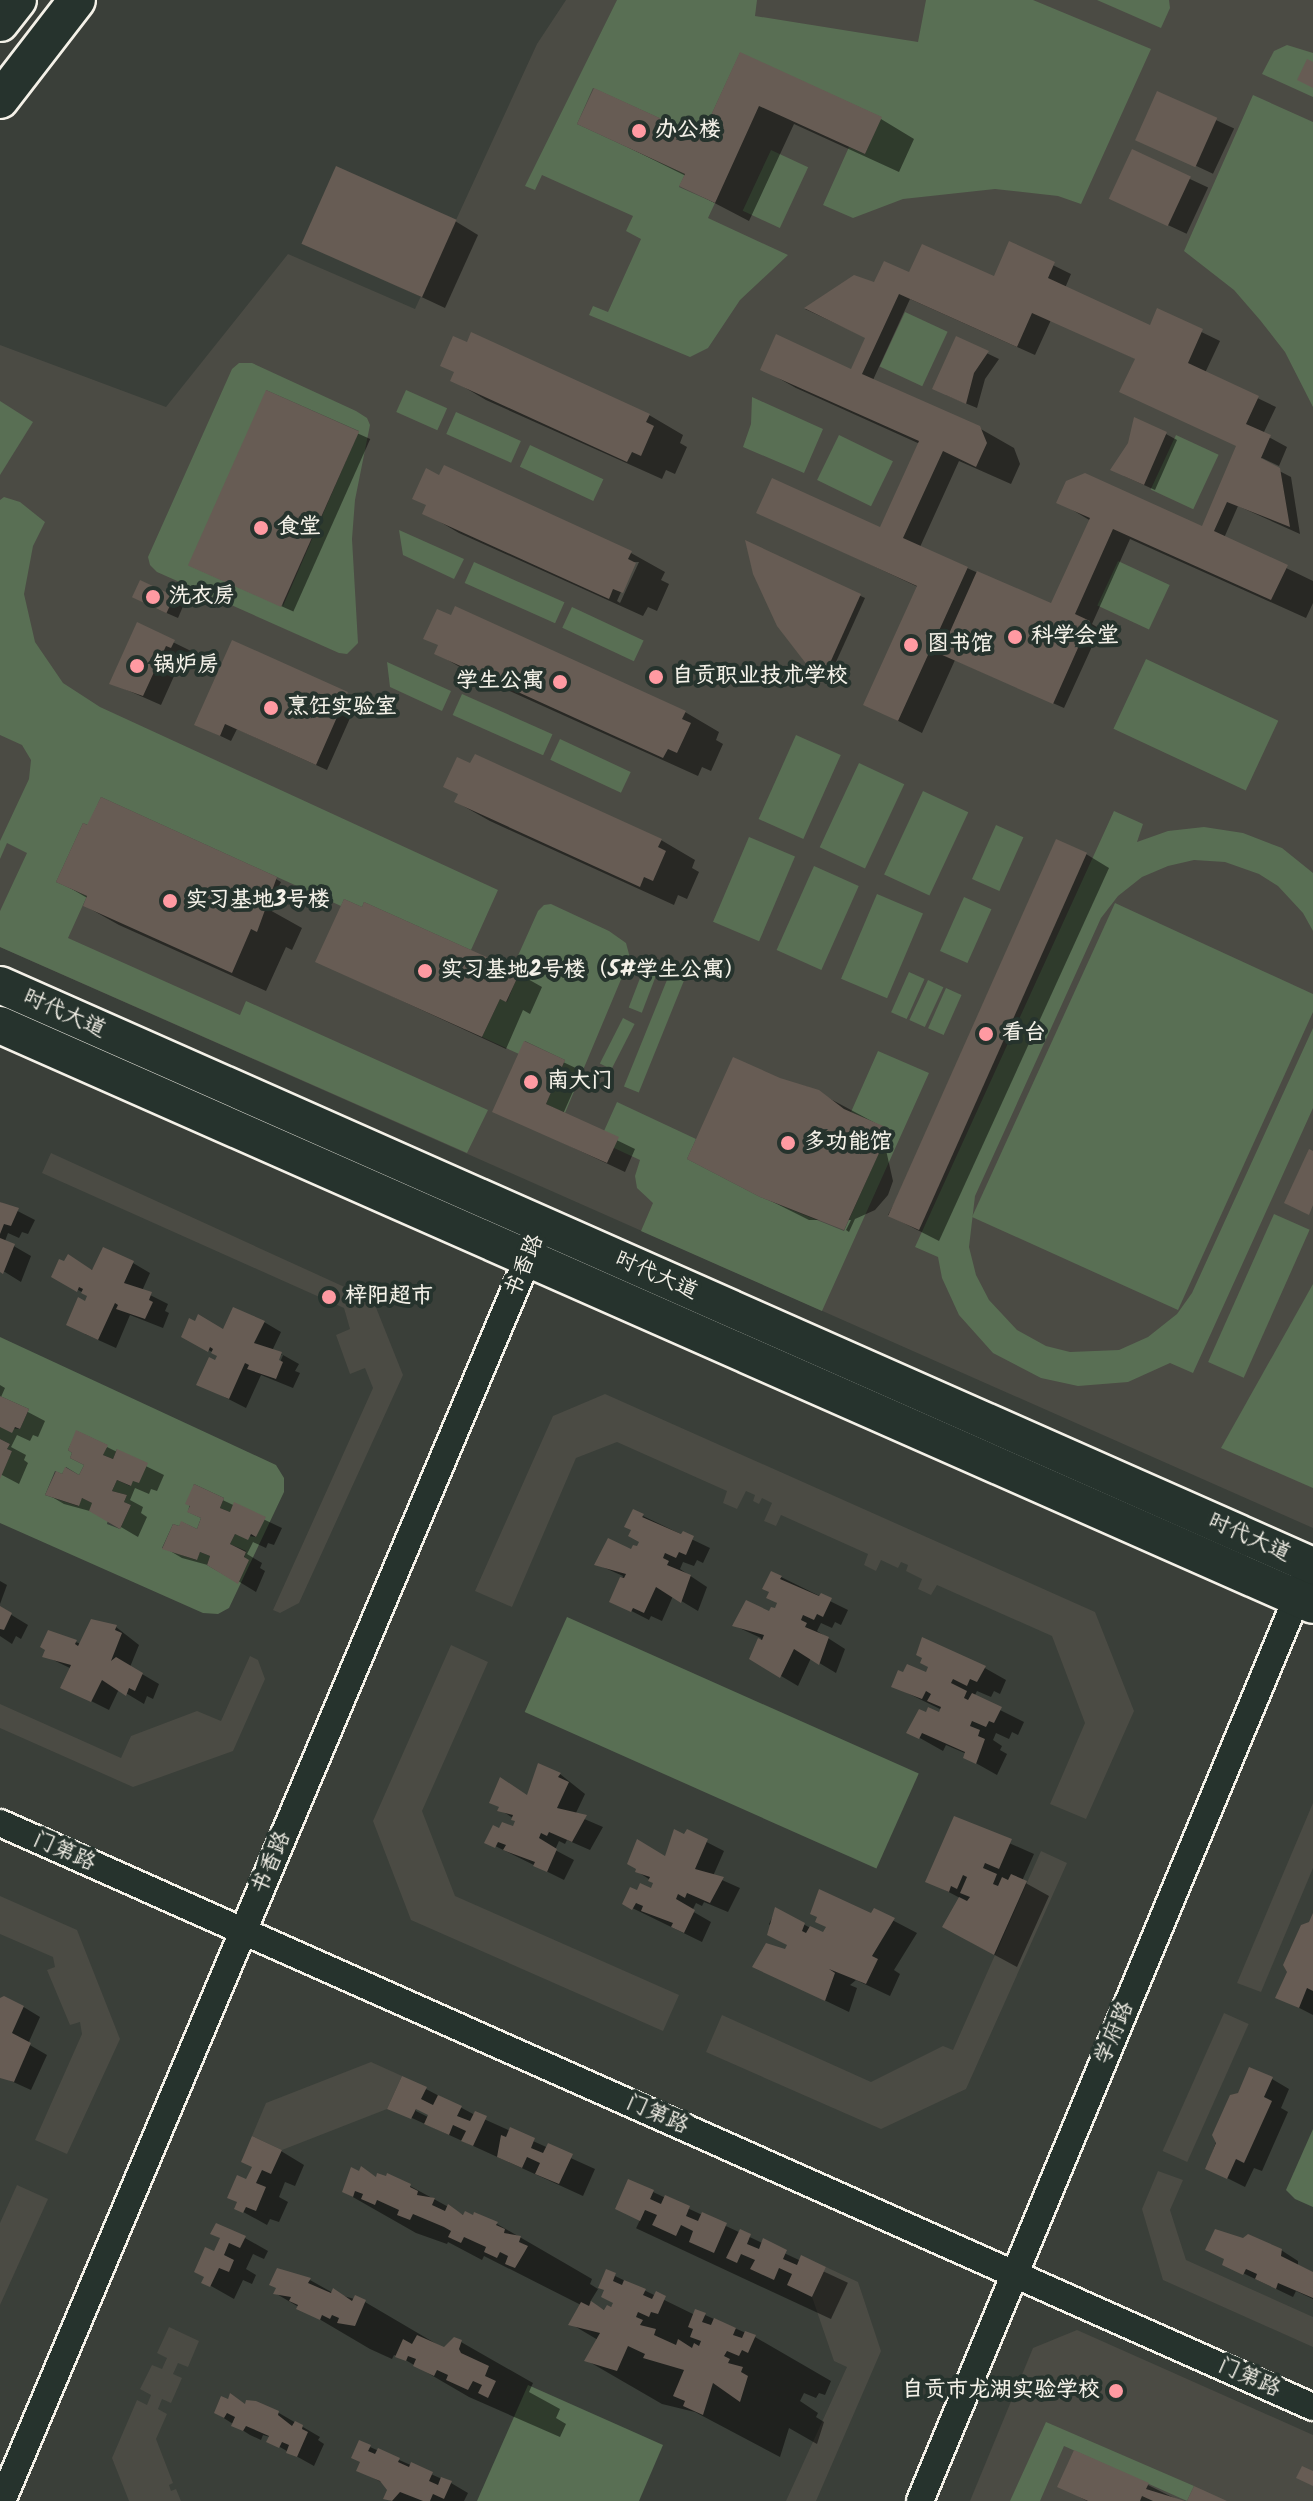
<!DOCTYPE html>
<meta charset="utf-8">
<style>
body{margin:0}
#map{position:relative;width:1313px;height:2501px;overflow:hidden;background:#3a3f39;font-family:Kalam,"LXGW WenKai TC",sans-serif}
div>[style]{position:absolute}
.built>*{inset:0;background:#4b4b44;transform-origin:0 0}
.green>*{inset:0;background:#596f54;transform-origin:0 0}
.shadow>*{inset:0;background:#0007;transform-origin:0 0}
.building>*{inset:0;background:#675c54;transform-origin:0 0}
.roads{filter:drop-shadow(2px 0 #f4f1e8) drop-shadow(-2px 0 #f4f1e8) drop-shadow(0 2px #f4f1e8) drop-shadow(0 -2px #f4f1e8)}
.street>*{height:26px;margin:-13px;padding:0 13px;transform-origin:13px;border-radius:13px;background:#26332d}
.secondary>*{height:36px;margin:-18px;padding:0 18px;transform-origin:18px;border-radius:18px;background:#26332d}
.dots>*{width:22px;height:22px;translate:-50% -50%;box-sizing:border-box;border:4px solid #26332d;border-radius:50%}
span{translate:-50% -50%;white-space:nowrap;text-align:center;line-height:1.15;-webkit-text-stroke:8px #26332d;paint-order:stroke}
.poi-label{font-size:22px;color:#f4f1e8;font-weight:700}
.left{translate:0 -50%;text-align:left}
.right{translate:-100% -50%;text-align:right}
.street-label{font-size:22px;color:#f4f1e8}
</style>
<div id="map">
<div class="built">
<i style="clip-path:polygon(566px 0,1313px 0,1313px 1528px,0 947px,0 345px,166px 407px,288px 254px,415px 309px,537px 44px)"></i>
<i style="clip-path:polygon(51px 1153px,373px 1300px,403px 1375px,299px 1603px,280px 1613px,273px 1610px,373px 1388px,365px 1368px,350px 1374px,336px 1335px,350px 1329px,344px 1308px,42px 1173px)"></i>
<i style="clip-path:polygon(605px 1394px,1095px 1612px,1134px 1711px,1086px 1819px,1050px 1804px,1085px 1723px,1052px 1636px,937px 1585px,931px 1595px,918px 1589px,922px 1579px,906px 1571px,908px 1565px,901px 1562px,898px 1568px,881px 1560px,876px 1571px,864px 1565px,868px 1554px,781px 1515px,776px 1526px,764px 1521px,772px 1503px,762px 1498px,759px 1504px,753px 1501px,755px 1495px,746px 1491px,737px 1509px,723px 1503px,727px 1491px,617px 1442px,576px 1458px,512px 1607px,475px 1591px,553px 1416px)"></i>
<i style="clip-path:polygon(451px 1645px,488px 1662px,422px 1811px,455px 1896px,679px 1995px,663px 2031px,411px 1920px,373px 1821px)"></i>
<i style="clip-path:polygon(250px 1656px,258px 1660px,265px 1679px,233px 1751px,133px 1787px,0 1728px,0 1704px,121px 1758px,131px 1736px,197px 1711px,221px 1721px)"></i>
<i style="clip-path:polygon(1313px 1803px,1313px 1868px,1261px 1992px,1237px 1983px)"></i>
<i style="clip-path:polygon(1041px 1851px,1067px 1863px,966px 2089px,881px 2129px,706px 2052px,722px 2015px,871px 2082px,943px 2046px,953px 2050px)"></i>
<i style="clip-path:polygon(0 1896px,77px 1930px,120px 2039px,67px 2154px,35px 2140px,82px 2034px,80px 2022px,70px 2025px,47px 1970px,55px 1967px,53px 1957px,0 1934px)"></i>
<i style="left:1224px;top:2013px;width:27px;height:151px;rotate:24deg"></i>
<i style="clip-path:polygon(371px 2062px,402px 2076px,387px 2109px,282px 2150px,252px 2136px,266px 2103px)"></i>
<i style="clip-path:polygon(1158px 2171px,1183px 2180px,1170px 2210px,1186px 2260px,1313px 2317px,1313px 2347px,1163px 2280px,1142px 2209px)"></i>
<i style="clip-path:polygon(17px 2185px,48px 2199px,0 2305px,0 2223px)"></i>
<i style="clip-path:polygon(826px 2267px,858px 2282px,881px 2351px,816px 2501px,786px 2501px,847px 2367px,834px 2361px,812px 2297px)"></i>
<i style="clip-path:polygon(169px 2327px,199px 2341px,188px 2367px,178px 2363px,173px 2374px,182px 2378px,171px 2403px,162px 2399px,158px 2409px,167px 2414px,156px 2439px,173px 2483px,169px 2485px,171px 2491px,176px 2489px,181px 2501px,129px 2501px,112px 2458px,137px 2400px,147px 2405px,151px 2395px,140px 2389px,152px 2365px,162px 2369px,167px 2358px,157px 2353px)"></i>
<i style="clip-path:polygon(1077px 2330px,1313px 2435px,1313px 2501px,970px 2501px,1033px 2348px)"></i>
</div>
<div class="green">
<i style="clip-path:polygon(617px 0,757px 0,755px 16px,918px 42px,926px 0,1033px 0,1151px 49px,1081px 204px,1058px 196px,995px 189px,903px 199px,853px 218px,823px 205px,849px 147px,865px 154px,881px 117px,740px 53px,701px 137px,593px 88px,577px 124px,685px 174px,679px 187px,715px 203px,708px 218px,788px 255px,740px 300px,708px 348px,690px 357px,589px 315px,593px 306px,608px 312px,641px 239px,626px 231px,633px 216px,542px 175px,535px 190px,525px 186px)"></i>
<i style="clip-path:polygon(1097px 0,1169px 0,1170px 8px,1161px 28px)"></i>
<i style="clip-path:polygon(1287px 45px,1313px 53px,1313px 97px,1262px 74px,1274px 51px)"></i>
<i style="clip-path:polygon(1253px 95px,1313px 122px,1313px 407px,1285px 352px,1260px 320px,1234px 290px,1184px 251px)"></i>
<i style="left:771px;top:150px;width:41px;height:67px;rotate:25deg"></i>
<i style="left:905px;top:312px;width:47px;height:60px;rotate:25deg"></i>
<i style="clip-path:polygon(evenodd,239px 363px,252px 363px,356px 411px,367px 418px,370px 425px,355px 500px,352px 539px,358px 643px,347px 654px,339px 653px,157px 572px,150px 565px,148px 557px,232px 369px,239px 363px,266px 390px,359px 431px,283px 606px,266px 390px)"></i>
<i style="left:406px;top:390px;width:45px;height:24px;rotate:24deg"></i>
<i style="clip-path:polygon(752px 397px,823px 429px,804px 473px,743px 447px,751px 424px)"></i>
<i style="clip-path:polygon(0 401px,33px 422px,0 475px)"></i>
<i style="left:456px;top:412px;width:71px;height:24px;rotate:24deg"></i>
<i style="left:839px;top:435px;width:60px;height:50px;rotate:26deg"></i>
<i style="left:1176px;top:435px;width:47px;height:60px;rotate:25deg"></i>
<i style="left:530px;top:445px;width:81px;height:24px;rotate:25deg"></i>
<i style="clip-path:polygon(4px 497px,20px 502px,45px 522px,33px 546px,24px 594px,35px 642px,63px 683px,100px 707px,498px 890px,471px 950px,364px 902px,362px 907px,344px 899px,341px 906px,101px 797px,88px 825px,83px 823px,56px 882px,87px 896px,68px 938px,240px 1015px,246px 1001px,488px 1110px,467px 1153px,0 947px,0 911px,27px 853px,7px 843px,0 859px,0 841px,29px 779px,31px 760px,22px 745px,0 735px,0 500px)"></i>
<i style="clip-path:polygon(399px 530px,464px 559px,454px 579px,403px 555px)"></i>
<i style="left:1118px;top:561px;width:57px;height:49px;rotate:25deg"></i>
<i style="left:474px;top:562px;width:99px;height:23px;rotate:24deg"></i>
<i style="left:572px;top:607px;width:79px;height:23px;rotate:25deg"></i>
<i style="left:1146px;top:659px;width:146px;height:77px;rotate:25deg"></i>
<i style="clip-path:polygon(387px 662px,451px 691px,442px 711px,390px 687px)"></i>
<i style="left:462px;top:694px;width:99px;height:23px;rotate:24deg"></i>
<i style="left:796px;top:735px;width:49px;height:92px;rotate:24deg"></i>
<i style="left:560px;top:739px;width:78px;height:23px;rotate:25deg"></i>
<i style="left:859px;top:763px;width:50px;height:93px;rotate:25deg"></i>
<i style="left:923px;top:791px;width:50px;height:92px;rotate:25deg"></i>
<i style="clip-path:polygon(1114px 811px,1143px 824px,1137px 842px,1168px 831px,1204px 827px,1243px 833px,1282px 848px,1313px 873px,1313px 931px,1303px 913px,1278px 886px,1259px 874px,1225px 862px,1194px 860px,1168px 866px,1142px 877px,1118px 896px,1101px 918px,975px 1196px,969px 1247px,976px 1275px,989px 1300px,1017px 1330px,1046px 1346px,1070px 1352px,1119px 1350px,1148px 1337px,1177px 1314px,1192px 1293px,1313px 1028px,1313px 1108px,1193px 1373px,1170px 1363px,1128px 1382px,1078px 1386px,1041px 1378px,993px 1353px,959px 1315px,942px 1278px,938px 1257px,915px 1247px)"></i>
<i style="left:996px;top:825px;width:30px;height:59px;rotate:24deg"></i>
<i style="left:749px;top:837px;width:50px;height:92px;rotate:23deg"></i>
<i style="left:814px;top:866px;width:49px;height:92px;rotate:24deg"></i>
<i style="left:877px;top:894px;width:50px;height:92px;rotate:23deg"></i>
<i style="left:964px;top:897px;width:30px;height:59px;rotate:24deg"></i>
<i style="clip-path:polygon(1115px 903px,1313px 994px,1313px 1012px,1178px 1310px,972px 1217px)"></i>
<i style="clip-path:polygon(551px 904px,609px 931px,626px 943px,630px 958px,565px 1113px,546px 1104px,565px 1060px,525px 1041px,519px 1054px,482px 1037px,500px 999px,507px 1002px,519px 973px,512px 969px,538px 911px,544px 905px)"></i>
<i style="left:647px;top:960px;width:14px;height:51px;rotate:21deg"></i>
<i style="left:673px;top:965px;width:16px;height:131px;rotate:22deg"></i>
<i style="left:909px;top:972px;width:17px;height:44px;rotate:24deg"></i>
<i style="left:928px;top:980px;width:17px;height:44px;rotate:25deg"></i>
<i style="left:946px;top:988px;width:17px;height:44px;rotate:24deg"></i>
<i style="left:623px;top:1018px;width:13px;height:51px;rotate:27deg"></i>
<i style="clip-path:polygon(878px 1051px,929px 1073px,822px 1311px,641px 1231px,653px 1203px,637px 1188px,635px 1176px,640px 1160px,614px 1148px,604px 1131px,617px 1102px,696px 1139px,687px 1159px,760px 1197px,844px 1231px,889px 1130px,851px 1112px)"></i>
<i style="left:1274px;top:1214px;width:39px;height:162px;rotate:24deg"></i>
<i style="clip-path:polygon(1313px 1284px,1313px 1488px,1221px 1448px)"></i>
<i style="clip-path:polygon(evenodd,0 1337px,276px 1465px,284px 1478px,284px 1492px,229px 1608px,218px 1614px,203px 1613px,0 1523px,0 1476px,12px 1451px,7px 1449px,10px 1444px,0 1439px,0 1427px,20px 1429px,29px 1409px,0 1396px,0 1337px,77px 1431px,107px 1445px,103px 1455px,113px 1459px,117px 1449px,133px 1481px,130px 1486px,117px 1480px,112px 1491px,127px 1495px,124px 1502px,131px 1505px,120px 1529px,107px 1524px,108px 1520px,92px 1503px,82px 1498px,78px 1506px,45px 1495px,55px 1471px,62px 1474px,66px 1467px,79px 1475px,84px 1465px,70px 1458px,72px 1453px,68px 1450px,77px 1431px,0 1337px,194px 1484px,224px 1498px,220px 1508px,230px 1512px,265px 1517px,256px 1537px,235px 1534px,230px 1544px,246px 1551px,238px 1583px,207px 1565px,210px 1556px,200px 1552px,196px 1560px,162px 1548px,173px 1524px,179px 1526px,182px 1522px,197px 1529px,201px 1518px,188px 1512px,194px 1484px)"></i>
<i style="left:567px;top:1617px;width:385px;height:104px;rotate:24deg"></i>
<i style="clip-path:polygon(1313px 2129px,1313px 2207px,1295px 2199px,1286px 2190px)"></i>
<i style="clip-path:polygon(528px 2385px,663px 2445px,639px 2501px,477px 2501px)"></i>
<i style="clip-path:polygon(1046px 2422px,1194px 2486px,1187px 2501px,1064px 2446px,1040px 2501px,1010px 2501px)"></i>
</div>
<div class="shadow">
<i style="clip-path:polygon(741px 55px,881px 119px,914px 139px,899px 172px,794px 124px,749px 221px,682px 186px,686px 176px,579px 123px,702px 140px)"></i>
<i style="left:1158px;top:93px;width:84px;height:50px;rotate:25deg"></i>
<i style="left:1132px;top:152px;width:84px;height:51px;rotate:25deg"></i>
<i style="clip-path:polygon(455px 221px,478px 235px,445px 308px,304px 242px)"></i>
<i style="clip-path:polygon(evenodd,1010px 244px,1071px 274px,1065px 288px,1151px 328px,1158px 311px,1220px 341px,1205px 373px,1276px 407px,1263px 434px,1287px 447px,1279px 466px,1262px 458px,1260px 461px,1291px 477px,1300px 534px,1238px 506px,1224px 538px,1313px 581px,1313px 603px,1306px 618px,1130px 539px,1092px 624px,1100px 629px,1064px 708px,955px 660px,922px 733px,865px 704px,918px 587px,759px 512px,889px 533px,920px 444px,796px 388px,762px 369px,852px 371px,867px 338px,805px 309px,856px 277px,875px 285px,910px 275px,995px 278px,1010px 244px,910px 299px,1035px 355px,1051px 320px,1136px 359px,1238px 447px,1203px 528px,1059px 502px,1091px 521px,1052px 606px,920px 547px,959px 461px,1011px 484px,1020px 464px,1014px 448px,979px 428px,873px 380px,910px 299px)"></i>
<i style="clip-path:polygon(957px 339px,999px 359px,985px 379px,977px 408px,946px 395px)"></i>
<i style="clip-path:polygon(452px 380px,649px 415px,683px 435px,680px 443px,687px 447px,675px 474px,666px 470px,662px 479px,486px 400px)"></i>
<i style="left:267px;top:393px;width:113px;height:189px;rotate:24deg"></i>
<i style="clip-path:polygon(1166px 434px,1177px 440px,1155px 490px,1124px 476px)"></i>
<i style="clip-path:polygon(evenodd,440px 477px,631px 553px,665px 572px,661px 580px,669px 584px,657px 611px,648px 607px,643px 616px,459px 533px,425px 513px,440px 477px,634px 562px,639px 562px,620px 603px,617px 601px,634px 562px)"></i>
<i style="clip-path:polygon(748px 544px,865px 598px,826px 684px,778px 625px)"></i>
<i style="clip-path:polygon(173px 597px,184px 604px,178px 618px,146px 604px)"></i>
<i style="clip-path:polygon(138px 625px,191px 651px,189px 656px,184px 654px,161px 705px,111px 683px)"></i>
<i style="clip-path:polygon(233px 643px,358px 700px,327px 770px,237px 729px,231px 741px,208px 730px)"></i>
<i style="clip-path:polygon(436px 653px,685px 712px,719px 732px,716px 740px,723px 744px,711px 771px,702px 767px,698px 776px,470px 673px)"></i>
<i style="clip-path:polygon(460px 794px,661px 840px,695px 860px,692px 868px,699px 872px,687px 899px,678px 895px,674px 905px,490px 821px,456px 802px)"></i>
<i style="clip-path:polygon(1086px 854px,1109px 868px,939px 1241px,888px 1215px)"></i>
<i style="clip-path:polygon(276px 879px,281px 882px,268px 909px,302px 928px,292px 950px,286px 947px,266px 991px,119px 925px,85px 906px,89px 899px,58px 881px)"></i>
<i style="clip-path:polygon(318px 962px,519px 974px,542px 987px,530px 1014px,523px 1010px,506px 1049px)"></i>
<i style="clip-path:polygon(525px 1044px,582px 1071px,563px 1114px,635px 1149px,625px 1172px,495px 1111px)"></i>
<i style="clip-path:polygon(779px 1080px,808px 1087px,894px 1133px,886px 1150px,893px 1181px,888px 1195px,875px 1210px,855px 1219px,849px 1232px,846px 1230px,851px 1220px,809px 1220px,763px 1197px)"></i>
<i style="clip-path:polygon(0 1202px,35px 1220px,28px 1234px,22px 1232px,19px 1238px,8px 1233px,5px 1241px,31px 1256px,21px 1282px,0 1269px)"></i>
<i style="clip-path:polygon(133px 1263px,150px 1273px,142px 1291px,168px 1304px,165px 1311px,169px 1313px,163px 1328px,130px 1315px,116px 1348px,85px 1334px,89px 1296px,53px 1276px)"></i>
<i style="clip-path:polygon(264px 1322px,281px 1332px,272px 1351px,283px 1355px,279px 1355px,277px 1370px,283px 1355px,299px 1364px,295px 1371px,300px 1373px,293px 1388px,261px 1375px,246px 1408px,199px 1384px,219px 1356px,184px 1336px)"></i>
<i style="clip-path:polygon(0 1385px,5px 1388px,1px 1397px,5px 1400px,45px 1421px,38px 1437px,33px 1435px,30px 1441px,17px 1435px,11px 1447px,26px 1455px,24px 1460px,28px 1463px,19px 1484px,0 1474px)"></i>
<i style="clip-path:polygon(107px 1447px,164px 1475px,157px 1491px,151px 1489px,149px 1494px,135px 1488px,130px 1500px,143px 1507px,141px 1513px,147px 1517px,138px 1537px,97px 1513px,64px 1504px,47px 1494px,80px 1478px)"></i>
<i style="clip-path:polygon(195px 1487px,282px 1528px,274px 1545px,268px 1543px,266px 1548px,253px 1542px,247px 1554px,262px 1563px,260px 1568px,265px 1571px,256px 1592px,215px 1567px,182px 1558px,165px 1548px,198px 1532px,203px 1519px)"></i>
<i style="clip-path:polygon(643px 1516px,710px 1548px,703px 1563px,697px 1560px,694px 1566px,683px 1562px,680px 1569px,707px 1587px,698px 1611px,673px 1596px,662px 1621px,651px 1616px,649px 1620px,612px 1601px,623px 1576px,596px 1564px,638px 1549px,641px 1542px,633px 1530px)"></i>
<i style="clip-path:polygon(781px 1577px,848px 1610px,841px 1625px,835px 1622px,832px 1628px,821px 1623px,817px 1631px,845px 1649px,836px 1673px,811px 1658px,798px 1686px,752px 1659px,761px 1638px,735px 1626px,776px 1611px,779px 1604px,769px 1597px)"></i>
<i style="clip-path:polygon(0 1581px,7px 1585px,0 1604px)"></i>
<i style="clip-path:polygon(0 1608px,28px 1625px,21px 1639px,16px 1636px,12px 1644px,0 1636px)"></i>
<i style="clip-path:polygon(116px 1627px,139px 1645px,130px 1667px,159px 1684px,153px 1699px,147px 1696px,144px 1704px,119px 1689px,109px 1710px,63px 1687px,72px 1669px,45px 1656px,49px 1632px,81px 1644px)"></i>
<i style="clip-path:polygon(983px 1667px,1006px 1680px,1000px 1694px,994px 1691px,991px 1697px,977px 1691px,974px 1697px,1024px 1722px,1018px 1735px,1012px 1732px,1009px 1739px,996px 1733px,993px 1740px,1002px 1746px,1000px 1750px,1007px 1754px,997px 1775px,965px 1757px,967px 1754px,946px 1745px,943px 1751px,911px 1733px,940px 1715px,942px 1710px,893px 1686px,927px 1675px)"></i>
<i style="clip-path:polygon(560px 1774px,585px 1794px,575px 1815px,603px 1827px,590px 1850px,567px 1840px,565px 1844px,559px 1841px,555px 1850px,574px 1860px,564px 1880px,487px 1842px,514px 1829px,518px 1821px,500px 1810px,528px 1797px)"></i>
<i style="clip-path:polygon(955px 1819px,1034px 1854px,1022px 1881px,1049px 1896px,1017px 1967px,967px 1940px,960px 1898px,928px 1881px)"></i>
<i style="clip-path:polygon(687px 1832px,724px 1851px,713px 1876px,740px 1888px,728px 1912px,704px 1902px,702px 1906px,696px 1903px,692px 1911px,711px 1922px,702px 1942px,624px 1904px,638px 1892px,652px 1890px,655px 1883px,638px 1872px,666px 1858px)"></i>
<i style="clip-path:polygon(776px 1910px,824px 1935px,872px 1916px,875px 1911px,917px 1933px,894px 1970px,900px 1974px,890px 1996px,856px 1980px,850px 1985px,857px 1988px,849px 2012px,755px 1967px,786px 1951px,789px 1946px,769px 1924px)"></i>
<i style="clip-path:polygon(1313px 1918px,1313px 2015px,1278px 1997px)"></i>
<i style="clip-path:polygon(0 2000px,17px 2003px,40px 2017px,28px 2044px,47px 2055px,31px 2090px,0 2076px)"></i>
<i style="clip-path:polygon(1272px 2079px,1289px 2089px,1281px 2108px,1288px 2112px,1262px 2171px,1254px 2168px,1245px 2187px,1207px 2168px,1218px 2136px)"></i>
<i style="clip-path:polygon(evenodd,426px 2089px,475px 2115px,595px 2169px,583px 2196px,390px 2108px,426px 2089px,416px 2107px,438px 2117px,436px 2121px,416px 2111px,416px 2107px)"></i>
<i style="clip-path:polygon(281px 2151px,304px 2165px,295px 2186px,285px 2182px,279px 2197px,288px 2202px,279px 2222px,270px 2219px,267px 2225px,236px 2208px,247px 2182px)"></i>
<i style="clip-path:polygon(362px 2168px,377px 2178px,388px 2176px,410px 2186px,465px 2216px,497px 2224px,568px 2265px,592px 2279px,590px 2284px,598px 2289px,590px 2302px,606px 2311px,615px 2303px,607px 2272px,695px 2315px,705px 2315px,755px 2337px,831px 2381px,825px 2395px,819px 2393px,816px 2398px,804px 2393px,800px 2401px,818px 2413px,816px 2417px,824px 2422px,817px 2444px,789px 2428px,780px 2457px,695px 2412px,662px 2404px,586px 2360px,598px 2340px,571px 2324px,581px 2305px,484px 2256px,482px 2260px,448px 2242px,447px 2244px,416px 2233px,344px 2192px)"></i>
<i style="left:653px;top:2192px;width:215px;height:40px;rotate:25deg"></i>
<i style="clip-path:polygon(222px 2238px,245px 2238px,268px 2251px,264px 2259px,253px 2254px,246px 2269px,256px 2275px,252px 2284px,243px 2280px,234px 2299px,204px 2282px)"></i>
<i style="clip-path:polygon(1281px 2250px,1298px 2261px,1298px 2267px,1313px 2274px,1313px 2299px,1296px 2291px,1293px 2297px,1224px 2264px)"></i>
<i style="clip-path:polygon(310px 2280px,333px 2293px,365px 2302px,445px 2349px,455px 2339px,461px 2342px,533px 2383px,529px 2392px,560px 2409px,556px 2418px,566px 2424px,560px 2437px,469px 2397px,402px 2358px,394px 2355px,392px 2359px,370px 2349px,275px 2293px)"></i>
<i style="clip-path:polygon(231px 2396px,246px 2405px,279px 2413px,320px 2437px,318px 2440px,324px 2444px,314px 2466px,269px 2441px,270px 2437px,263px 2435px,261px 2440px,250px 2435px,216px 2413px)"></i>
<i style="clip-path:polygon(370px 2447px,451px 2483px,468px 2493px,464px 2501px,391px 2501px,386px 2498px,389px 2489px,385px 2484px,358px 2470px)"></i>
<i style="clip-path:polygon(1148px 2485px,1180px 2501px,1087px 2501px,1060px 2486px)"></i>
</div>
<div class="building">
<i style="clip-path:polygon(740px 52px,882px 117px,865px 154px,759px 106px,715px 203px,679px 186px,685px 174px,577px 124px,594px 88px,701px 137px)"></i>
<i style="clip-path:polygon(1307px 59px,1313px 62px,1313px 88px,1297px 80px)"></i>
<i style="left:1157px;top:91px;width:66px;height:54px;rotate:24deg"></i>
<i style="left:1132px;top:149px;width:65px;height:55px;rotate:25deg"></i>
<i style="left:336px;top:166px;width:132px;height:85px;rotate:24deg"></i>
<i style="clip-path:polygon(1009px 241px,1055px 262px,1048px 278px,1150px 325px,1157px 308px,1203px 329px,1188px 363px,1259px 396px,1246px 424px,1271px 435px,1261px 458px,1280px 468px,1290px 527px,1227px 502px,1214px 531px,1288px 565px,1271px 600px,1113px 529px,1075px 614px,1090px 621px,1053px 704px,940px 654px,977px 571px,1051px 603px,1090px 518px,1056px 503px,1066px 481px,1085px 473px,1202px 526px,1236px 446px,1119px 392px,1135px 359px,1032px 313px,1017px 347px,899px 294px,862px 374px,980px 426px,987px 443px,976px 467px,943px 451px,903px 538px,968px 567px,898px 721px,863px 705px,917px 586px,756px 513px,772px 478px,880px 527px,919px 441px,760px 370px,776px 334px,851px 369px,865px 338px,804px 308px,854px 275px,874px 282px,884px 261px,909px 272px,922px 244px,994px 276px)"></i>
<i style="clip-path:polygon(471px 332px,650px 414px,646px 422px,654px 426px,641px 456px,632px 452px,627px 462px,450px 381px,454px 372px,440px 366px,453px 336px,467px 342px)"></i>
<i style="clip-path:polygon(956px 336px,989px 351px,974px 373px,966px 404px,932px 389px)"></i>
<i style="left:266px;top:390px;width:102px;height:192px;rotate:24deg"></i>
<i style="clip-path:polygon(1134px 417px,1167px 432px,1144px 485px,1110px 470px,1128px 443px)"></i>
<i style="clip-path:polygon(444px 465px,632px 551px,628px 559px,636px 563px,623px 593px,613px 589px,609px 599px,422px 514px,426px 505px,412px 499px,426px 468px,439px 475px)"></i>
<i style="clip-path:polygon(745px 540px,861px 594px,821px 683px,777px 626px,753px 574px)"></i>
<i style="left:140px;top:580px;width:38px;height:19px;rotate:25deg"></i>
<i style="clip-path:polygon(455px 606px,686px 711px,682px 719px,691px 723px,677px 753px,668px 749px,663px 758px,434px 654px,438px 645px,423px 639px,437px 609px,451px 615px)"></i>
<i style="clip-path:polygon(137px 622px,175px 640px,171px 648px,166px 646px,143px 696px,109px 684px)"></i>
<i style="clip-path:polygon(232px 640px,348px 692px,316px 765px,225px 724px,220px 736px,194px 725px)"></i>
<i style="clip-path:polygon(475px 754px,662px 839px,658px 847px,666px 851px,653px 881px,644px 877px,640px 887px,454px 802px,458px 794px,443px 787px,457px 757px,470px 763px)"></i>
<i style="clip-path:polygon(101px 797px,277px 877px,257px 932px,251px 929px,232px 973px,83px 906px,87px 896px,56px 882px,83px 823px,87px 825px)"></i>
<i style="left:1056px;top:839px;width:34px;height:413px;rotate:24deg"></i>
<i style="clip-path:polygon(344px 899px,362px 907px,364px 902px,520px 972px,506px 1002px,500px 999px,482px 1037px,315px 962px)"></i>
<i style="clip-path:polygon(524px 1041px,565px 1060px,546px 1104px,619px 1137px,607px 1163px,492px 1112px)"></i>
<i style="clip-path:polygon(733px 1057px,780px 1078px,819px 1090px,844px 1109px,890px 1129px,844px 1230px,760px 1197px,687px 1159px)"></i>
<i style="clip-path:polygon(1309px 1149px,1313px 1151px,1313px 1205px,1309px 1215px,1284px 1203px)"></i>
<i style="clip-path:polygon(0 1202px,19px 1208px,11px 1226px,4px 1224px,0 1234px)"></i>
<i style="clip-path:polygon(0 1238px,15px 1244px,3px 1274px,0 1272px)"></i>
<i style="clip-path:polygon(103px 1247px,134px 1261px,124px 1283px,152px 1292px,149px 1300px,153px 1302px,145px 1319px,116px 1309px,118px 1305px,115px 1303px,98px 1340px,66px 1325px,78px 1297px,85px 1301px,87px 1296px,81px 1293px,83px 1289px,79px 1287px,77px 1292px,51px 1277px,59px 1259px,64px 1261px,68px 1254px,92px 1270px)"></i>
<i style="clip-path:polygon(233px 1307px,265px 1321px,254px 1343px,282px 1352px,279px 1360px,283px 1362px,276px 1379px,247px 1369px,249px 1365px,245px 1363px,229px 1399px,196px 1385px,209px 1357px,215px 1360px,217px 1356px,211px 1353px,213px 1349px,210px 1347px,208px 1352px,181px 1337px,189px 1318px,195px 1321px,198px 1314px,223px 1329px)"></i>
<i style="clip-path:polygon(0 1396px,29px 1409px,20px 1429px,15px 1427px,12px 1433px,0 1427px)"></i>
<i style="clip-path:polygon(76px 1430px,108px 1445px,103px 1455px,113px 1459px,117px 1449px,148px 1463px,139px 1483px,133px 1481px,131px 1486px,117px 1480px,112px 1491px,127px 1495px,124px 1502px,131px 1505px,120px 1529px,89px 1511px,92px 1503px,82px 1498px,79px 1506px,45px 1495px,56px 1471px,62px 1474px,65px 1467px,79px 1475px,84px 1465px,70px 1458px,72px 1453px,68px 1450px)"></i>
<i style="clip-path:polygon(0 1439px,10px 1444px,7px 1449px,12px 1451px,0 1479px)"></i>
<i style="clip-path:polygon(194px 1484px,224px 1498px,220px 1508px,230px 1512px,234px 1502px,266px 1517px,256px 1537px,251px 1534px,248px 1540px,235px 1534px,230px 1544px,246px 1552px,244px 1557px,249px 1560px,238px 1584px,207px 1565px,210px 1556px,200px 1552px,197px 1560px,162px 1549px,173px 1524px,179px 1526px,181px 1521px,197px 1529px,201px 1518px,187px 1512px,190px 1506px,185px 1504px)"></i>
<i style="clip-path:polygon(633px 1509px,644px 1514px,642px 1517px,681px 1534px,683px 1531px,694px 1536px,686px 1555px,679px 1552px,676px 1558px,665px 1553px,663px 1558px,669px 1561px,667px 1565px,691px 1575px,681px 1603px,656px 1587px,644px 1613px,633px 1608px,631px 1612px,609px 1602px,620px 1577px,624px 1578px,626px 1574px,594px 1565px,608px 1538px,631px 1549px,633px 1545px,637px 1546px,639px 1542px,628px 1536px,631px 1530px,624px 1527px)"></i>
<i style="clip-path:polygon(771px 1571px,782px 1576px,780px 1579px,819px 1596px,821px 1593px,832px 1598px,823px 1617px,817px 1614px,814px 1620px,803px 1615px,801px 1620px,807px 1623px,805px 1627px,829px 1637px,819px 1665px,794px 1649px,780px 1678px,749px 1659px,758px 1638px,762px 1640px,764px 1635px,732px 1626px,746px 1600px,769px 1611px,771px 1607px,775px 1608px,777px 1603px,766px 1598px,769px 1592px,762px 1589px)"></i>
<i style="clip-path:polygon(0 1606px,12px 1613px,4px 1630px,0 1629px)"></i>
<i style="clip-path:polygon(91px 1619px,117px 1625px,115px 1630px,122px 1633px,111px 1661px,116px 1657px,143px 1673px,135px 1691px,129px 1688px,126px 1696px,102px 1680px,91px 1702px,60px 1688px,71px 1665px,42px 1657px,45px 1650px,40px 1647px,48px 1630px,77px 1640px,75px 1644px,78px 1646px)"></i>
<i style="clip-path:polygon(922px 1637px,986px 1666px,977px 1682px,970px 1679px,967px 1686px,953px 1679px,951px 1683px,967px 1691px,964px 1698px,968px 1700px,972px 1693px,1002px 1707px,994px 1723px,989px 1721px,986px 1727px,972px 1721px,970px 1726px,980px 1730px,978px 1736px,985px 1739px,976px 1764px,963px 1758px,965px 1752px,922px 1733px,919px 1739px,906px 1733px,919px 1709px,926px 1712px,928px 1707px,939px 1712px,941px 1707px,927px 1701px,931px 1694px,926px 1691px,922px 1699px,891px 1687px,898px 1670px,903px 1672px,907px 1664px,926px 1672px,928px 1667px,920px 1663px,922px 1658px,916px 1655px)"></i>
<i style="clip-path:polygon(538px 1763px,561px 1773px,558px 1777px,569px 1782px,557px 1808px,587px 1815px,572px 1842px,549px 1832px,547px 1836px,541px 1833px,539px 1838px,557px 1849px,547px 1872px,533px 1866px,535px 1862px,503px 1850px,506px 1845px,498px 1842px,495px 1848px,484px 1843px,493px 1825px,499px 1828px,502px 1822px,513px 1826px,515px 1821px,511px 1820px,513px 1815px,497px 1811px,499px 1807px,489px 1803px,500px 1777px,527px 1795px)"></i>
<i style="clip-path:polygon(954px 1816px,1012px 1839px,999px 1869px,985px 1863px,983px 1868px,997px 1874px,993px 1884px,998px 1886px,1002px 1877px,1008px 1880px,1011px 1874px,1027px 1881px,994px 1955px,942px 1927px,959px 1897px,967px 1901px,970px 1897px,960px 1893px,967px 1877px,963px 1875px,957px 1889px,951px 1886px,949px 1892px,925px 1882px)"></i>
<i style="clip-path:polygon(674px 1829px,684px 1834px,687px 1829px,708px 1839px,695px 1869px,724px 1877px,710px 1903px,687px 1893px,685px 1898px,678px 1894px,676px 1899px,695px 1910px,684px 1933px,671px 1927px,673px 1923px,641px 1911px,643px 1906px,636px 1903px,632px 1910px,622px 1904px,630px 1887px,637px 1890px,640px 1883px,651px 1888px,653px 1883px,648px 1881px,650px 1877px,635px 1872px,636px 1869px,627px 1864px,637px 1839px,665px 1856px)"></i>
<i style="clip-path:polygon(819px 1889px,871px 1913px,874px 1908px,895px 1918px,872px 1956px,878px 1959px,866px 1984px,829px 1969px,835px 1973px,825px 2001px,752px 1967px,766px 1943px,785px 1949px,787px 1945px,767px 1935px,775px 1907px,805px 1923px,802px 1931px,806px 1933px,810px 1926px,823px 1932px,826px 1927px,815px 1922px,817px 1917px,810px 1914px)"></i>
<i style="clip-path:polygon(1313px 1913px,1313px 1991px,1307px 1988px,1299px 2008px,1275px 1998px,1287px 1972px,1283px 1965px,1301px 1925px,1309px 1922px)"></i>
<i style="clip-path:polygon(4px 1996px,24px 2006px,12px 2033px,31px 2043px,14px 2082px,0 2078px,0 1998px)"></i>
<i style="clip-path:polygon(1249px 2067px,1273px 2077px,1264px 2097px,1272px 2101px,1244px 2163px,1236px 2159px,1227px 2179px,1205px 2169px,1216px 2143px,1212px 2135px,1230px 2095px,1238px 2093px)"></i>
<i style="clip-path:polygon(402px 2076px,427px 2087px,421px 2099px,433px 2105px,438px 2095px,462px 2106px,457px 2116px,470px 2121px,475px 2111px,487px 2116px,473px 2146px,461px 2141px,466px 2131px,453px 2125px,449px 2135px,424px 2124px,428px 2115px,416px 2109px,411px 2119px,387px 2109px)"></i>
<i style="clip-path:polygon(510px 2127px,535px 2138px,531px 2148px,543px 2153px,548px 2143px,573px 2154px,559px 2184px,535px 2174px,540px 2163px,527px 2157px,522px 2168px,497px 2157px,501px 2135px,506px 2137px)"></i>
<i style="clip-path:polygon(252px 2136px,282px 2150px,271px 2174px,262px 2170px,256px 2183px,266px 2187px,256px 2211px,246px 2207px,243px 2213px,234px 2209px,237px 2202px,227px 2198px,237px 2175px,246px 2179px,252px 2167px,241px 2162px)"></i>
<i style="clip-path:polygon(361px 2166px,376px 2177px,377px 2173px,386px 2176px,387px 2173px,411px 2184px,410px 2187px,418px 2191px,417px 2195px,435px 2198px,432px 2205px,445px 2211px,448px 2204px,463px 2215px,465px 2211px,473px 2215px,474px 2212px,498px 2222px,496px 2225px,505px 2229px,504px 2233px,521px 2236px,519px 2242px,528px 2246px,524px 2253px,515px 2268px,505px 2264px,508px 2256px,500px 2252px,497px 2258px,484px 2252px,486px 2247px,464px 2237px,461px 2243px,448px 2237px,451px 2231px,444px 2227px,413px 2214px,410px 2220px,397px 2215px,399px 2210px,377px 2200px,375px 2205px,361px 2199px,363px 2194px,355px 2191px,353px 2197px,342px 2192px,351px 2167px,359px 2171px)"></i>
<i style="clip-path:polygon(628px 2179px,654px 2190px,650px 2199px,661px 2204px,665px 2195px,690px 2206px,686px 2216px,698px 2221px,702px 2212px,727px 2223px,714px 2253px,689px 2242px,693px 2231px,681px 2225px,676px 2236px,652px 2225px,657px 2215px,645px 2210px,640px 2221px,615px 2209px)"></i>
<i style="clip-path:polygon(216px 2223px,246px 2236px,240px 2248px,229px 2243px,224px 2255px,234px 2260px,229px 2272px,219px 2268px,210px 2287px,201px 2283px,204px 2277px,194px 2272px,205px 2247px,214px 2251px,220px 2238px,210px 2234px)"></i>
<i style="clip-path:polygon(740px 2229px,751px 2234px,747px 2244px,759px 2249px,763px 2238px,787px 2250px,783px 2259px,797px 2265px,801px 2255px,826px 2267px,812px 2297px,787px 2285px,792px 2274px,779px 2268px,774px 2280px,750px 2269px,755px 2260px,741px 2254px,737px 2263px,726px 2258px)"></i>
<i style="clip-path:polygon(1215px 2229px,1243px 2238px,1248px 2234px,1282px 2249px,1281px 2256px,1313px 2272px,1313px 2298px,1278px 2283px,1276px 2289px,1255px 2279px,1257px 2274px,1246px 2269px,1243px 2275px,1222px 2265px,1224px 2259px,1205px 2250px)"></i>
<i style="clip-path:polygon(277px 2268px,311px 2278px,308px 2283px,331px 2293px,333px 2288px,352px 2301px,355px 2295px,366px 2300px,355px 2326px,337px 2323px,339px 2318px,332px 2315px,330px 2319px,322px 2315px,320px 2320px,296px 2309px,298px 2305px,289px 2301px,291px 2297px,273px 2294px,276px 2288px,269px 2285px)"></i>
<i style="clip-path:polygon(606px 2269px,616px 2273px,613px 2281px,622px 2285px,624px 2280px,646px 2289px,643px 2295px,652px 2299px,656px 2291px,666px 2296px,658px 2314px,651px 2312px,649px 2317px,638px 2312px,636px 2317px,643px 2320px,640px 2325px,656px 2329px,654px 2335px,676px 2345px,678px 2339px,692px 2348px,694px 2343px,699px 2346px,701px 2341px,690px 2337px,693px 2329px,688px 2327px,695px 2309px,706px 2313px,702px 2322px,711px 2325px,714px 2318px,736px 2328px,733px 2335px,742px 2338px,745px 2331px,756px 2335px,748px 2353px,742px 2350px,739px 2356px,727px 2351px,724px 2356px,730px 2359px,728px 2363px,743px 2367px,741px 2372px,748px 2376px,740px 2402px,713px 2383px,703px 2415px,683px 2406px,685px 2401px,673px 2396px,684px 2370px,643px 2358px,645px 2354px,628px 2346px,617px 2371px,584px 2361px,600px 2333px,568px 2325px,581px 2302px,589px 2306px,591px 2301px,604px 2310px,607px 2305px,611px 2307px,613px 2303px,601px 2297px,604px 2290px,598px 2288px)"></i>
<i style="clip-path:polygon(417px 2335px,444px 2347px,454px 2337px,462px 2340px,459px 2349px,461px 2353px,489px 2366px,485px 2376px,496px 2381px,488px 2398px,478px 2393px,482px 2385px,473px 2381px,468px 2390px,446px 2380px,448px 2375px,437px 2370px,434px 2376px,413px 2366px,416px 2359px,408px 2356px,406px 2361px,395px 2357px,403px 2339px,412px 2344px)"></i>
<i style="clip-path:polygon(230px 2393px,245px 2404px,246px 2400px,256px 2401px,279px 2411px,278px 2415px,292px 2426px,295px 2421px,303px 2425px,302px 2429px,308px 2432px,297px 2457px,286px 2453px,289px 2445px,282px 2442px,279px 2448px,266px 2442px,269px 2436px,246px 2426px,243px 2431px,231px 2426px,235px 2417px,227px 2413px,224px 2418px,214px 2413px,221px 2396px,228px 2399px)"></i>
<i style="clip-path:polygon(359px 2440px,371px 2445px,368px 2451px,375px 2454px,378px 2448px,400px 2458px,398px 2462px,409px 2467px,411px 2462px,433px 2472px,429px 2481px,438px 2485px,441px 2477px,452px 2481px,444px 2499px,433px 2494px,430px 2501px,423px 2501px,400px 2492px,392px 2501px,383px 2499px,387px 2490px,380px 2481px,356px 2471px,360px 2462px,351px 2458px)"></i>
<i style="clip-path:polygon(1074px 2450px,1149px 2483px,1146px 2489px,1185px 2501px,1153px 2501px,1142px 2496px,1140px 2501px,1088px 2501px,1057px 2487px)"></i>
<i style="clip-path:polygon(1302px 2466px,1313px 2471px,1313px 2486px,1296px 2478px)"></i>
<i style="clip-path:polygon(1194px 2486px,1227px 2501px,1187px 2501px)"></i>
</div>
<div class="roads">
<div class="street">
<i style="left:0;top:1823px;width:1437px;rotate:23.98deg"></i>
<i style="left:2px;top:2501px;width:1365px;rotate:-67.06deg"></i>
<i style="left:920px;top:2501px;width:995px;rotate:-67.35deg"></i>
</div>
<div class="secondary">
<i style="left:0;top:23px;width:29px;rotate:-52deg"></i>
<i style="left:0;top:100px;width:126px;rotate:-52.4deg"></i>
<i style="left:0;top:985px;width:1436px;rotate:23.87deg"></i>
<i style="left:0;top:1025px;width:1435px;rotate:23.83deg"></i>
</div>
</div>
<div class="dots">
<i style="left:639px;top:131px;background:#ff9aa2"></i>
<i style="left:261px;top:528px;background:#ff9aa2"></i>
<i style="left:153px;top:597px;background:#ff9aa2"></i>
<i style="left:1015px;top:637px;background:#ff9aa2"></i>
<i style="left:911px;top:645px;background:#ff9aa2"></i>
<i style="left:137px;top:666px;background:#ff9aa2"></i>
<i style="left:656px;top:677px;background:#ff9aa2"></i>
<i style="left:560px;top:682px;background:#ff9aa2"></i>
<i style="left:271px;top:708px;background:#ff9aa2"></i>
<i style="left:170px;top:901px;background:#ff9aa2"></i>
<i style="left:425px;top:971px;background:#ff9aa2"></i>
<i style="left:986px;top:1034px;background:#ff9aa2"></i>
<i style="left:531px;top:1082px;background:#ff9aa2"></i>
<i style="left:788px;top:1143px;background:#ff9aa2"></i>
<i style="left:329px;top:1297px;background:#ff9aa2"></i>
<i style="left:1116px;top:2391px;background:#ff9aa2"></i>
</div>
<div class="poi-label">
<span class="left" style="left:655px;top:131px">办公楼</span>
<span class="left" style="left:277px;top:528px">食堂</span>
<span class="left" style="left:169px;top:597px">洗衣房</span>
<span class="left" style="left:1031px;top:637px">科学会堂</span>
<span class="left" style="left:927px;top:645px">图书馆</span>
<span class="left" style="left:153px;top:666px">锅炉房</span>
<span class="left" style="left:672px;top:677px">自贡职业技术学校</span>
<span class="right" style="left:544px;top:682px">学生公寓</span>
<span class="left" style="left:287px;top:708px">烹饪实验室</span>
<span class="left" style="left:186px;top:901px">实习基地3号楼</span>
<span class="left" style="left:441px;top:971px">实习基地2号楼（5#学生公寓）</span>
<span class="left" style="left:1002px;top:1034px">看台</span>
<span class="left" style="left:547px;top:1082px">南大门</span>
<span class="left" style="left:804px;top:1143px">多功能馆</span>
<span class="left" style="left:345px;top:1297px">梓阳超市</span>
<span class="right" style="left:1100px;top:2391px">自贡市龙湖实验学校</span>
</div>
<div class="street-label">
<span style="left:64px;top:1014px;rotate:24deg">时代大道</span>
<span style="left:525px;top:1266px;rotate:-67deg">书香路</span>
<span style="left:656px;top:1276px;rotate:24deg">时代大道</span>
<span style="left:1249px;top:1538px;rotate:24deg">时代大道</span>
<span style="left:64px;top:1852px;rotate:24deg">门第路</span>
<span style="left:272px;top:1863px;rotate:-67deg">书香路</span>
<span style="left:1115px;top:2033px;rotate:-67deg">学府路</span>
<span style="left:657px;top:2115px;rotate:24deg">门第路</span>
<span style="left:1249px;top:2378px;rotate:24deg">门第路</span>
</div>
</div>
